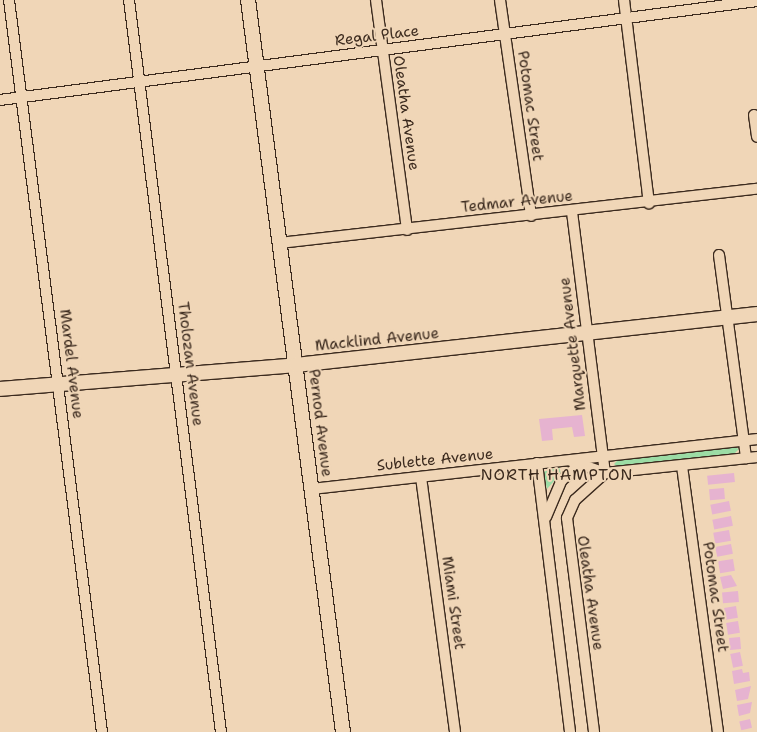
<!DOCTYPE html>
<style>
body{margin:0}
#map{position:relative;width:757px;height:732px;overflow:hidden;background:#f0d6b7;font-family:"Shantell Sans",sans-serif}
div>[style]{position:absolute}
.green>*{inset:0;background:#9cdca5}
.building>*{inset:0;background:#e6b3d0;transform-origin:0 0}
.roads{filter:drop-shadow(1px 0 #3b2a1e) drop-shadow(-1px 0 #3b2a1e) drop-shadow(0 1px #3b2a1e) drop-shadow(0 -1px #3b2a1e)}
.street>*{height:10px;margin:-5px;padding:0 5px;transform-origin:5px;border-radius:5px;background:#f0d6b7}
.secondary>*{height:14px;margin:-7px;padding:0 7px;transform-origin:7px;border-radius:7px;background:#f0d6b7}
span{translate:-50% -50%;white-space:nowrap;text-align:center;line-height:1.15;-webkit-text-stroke:4px #f0d6b7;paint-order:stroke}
.street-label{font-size:15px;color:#3b2a1e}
.neighbourhood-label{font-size:16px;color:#3b2a1e;letter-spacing:1px}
</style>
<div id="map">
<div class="green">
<i style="clip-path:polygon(734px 447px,739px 449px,734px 454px,618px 467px,614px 464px,619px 459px)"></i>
<i style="clip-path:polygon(559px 467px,561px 473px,547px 489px,543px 472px)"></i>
</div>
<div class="building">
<i style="clip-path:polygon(582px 415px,585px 436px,574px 437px,572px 427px,552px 429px,553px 440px,542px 441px,539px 419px)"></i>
<i style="left:734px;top:473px;width:9px;height:27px;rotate:84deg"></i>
<i style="left:724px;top:488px;width:11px;height:15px;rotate:85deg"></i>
<i style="left:729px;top:501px;width:10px;height:19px;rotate:79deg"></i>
<i style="left:731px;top:516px;width:10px;height:19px;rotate:79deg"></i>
<i style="left:729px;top:530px;width:11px;height:16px;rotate:80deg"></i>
<i style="left:731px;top:544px;width:10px;height:16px;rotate:79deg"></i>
<i style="left:733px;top:559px;width:12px;height:15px;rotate:81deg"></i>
<i style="clip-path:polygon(731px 575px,737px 586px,723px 589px,720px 577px)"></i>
<i style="left:738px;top:591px;width:11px;height:16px;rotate:85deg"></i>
<i style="left:736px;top:606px;width:12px;height:12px;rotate:81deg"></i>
<i style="left:738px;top:621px;width:12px;height:12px;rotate:81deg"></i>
<i style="left:740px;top:637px;width:12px;height:11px;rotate:85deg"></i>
<i style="left:740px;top:652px;width:14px;height:10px;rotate:78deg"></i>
<i style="clip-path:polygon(742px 669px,743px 673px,749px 672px,750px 681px,734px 684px,732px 671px)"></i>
<i style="clip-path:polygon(751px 686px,748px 699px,737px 701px,735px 690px)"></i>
<i style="clip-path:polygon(752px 702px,750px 713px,739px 716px,737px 705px)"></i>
<i style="left:750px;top:719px;width:9px;height:11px;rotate:77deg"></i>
</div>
<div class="roads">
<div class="street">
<i style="left:9px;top:0;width:738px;rotate:82.76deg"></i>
<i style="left:129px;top:0;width:738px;rotate:82.84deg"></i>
<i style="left:376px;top:0;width:232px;rotate:82.3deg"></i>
<i style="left:500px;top:0;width:218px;rotate:81.8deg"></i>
<i style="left:624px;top:0;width:205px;rotate:83deg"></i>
<i style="left:0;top:100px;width:763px;rotate:-7.45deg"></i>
<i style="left:754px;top:115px;width:22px;rotate:82deg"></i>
<i style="left:572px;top:212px;width:263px;rotate:82.8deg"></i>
<i style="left:605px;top:473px;width:40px;rotate:138deg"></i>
<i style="left:575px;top:500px;width:20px;rotate:114deg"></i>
<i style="left:567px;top:518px;width:216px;rotate:82.8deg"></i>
<i style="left:280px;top:243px;width:480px;rotate:-6.5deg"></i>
<i style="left:719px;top:255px;width:205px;rotate:82.4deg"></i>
<i style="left:571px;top:461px;width:36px;rotate:19deg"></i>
<i style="left:605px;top:473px;width:153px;rotate:-6deg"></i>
<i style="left:537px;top:463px;width:271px;rotate:83deg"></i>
<i style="left:682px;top:466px;width:268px;rotate:82.3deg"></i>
<i style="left:421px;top:477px;width:257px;rotate:82.4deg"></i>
<i style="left:312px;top:489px;width:448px;rotate:-6.4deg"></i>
<i style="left:546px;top:517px;width:39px;rotate:-67deg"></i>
<i style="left:561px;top:481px;width:28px;rotate:-42deg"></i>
</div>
<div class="secondary">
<i style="left:248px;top:0;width:738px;rotate:82.61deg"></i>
<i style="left:0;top:389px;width:297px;rotate:-4.6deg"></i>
<i style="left:296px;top:365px;width:464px;rotate:-6.3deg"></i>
</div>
</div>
<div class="street-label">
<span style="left:377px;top:36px;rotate:-7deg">Regal Place</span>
<span style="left:530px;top:106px;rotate:82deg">Potomac Street</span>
<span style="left:406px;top:113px;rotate:82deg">Oleatha Avenue</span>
<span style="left:517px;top:202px;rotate:-6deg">Tedmar Avenue</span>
<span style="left:377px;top:340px;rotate:-6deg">Macklind Avenue</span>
<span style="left:573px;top:344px;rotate:-97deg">Marquette Avenue</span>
<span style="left:71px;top:364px;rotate:83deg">Mardel Avenue</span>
<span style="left:190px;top:364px;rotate:83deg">Tholozan Avenue</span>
<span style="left:320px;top:423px;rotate:83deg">Pernod Avenue</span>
<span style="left:435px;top:460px;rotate:-6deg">Sublette Avenue</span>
<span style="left:590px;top:593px;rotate:82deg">Oleatha Avenue</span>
<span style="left:715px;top:597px;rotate:82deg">Potomac Street</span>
<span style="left:453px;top:603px;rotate:82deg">Miami Street</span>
</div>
<div class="neighbourhood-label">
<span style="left:557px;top:475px">NORTH HAMPTON</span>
</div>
</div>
